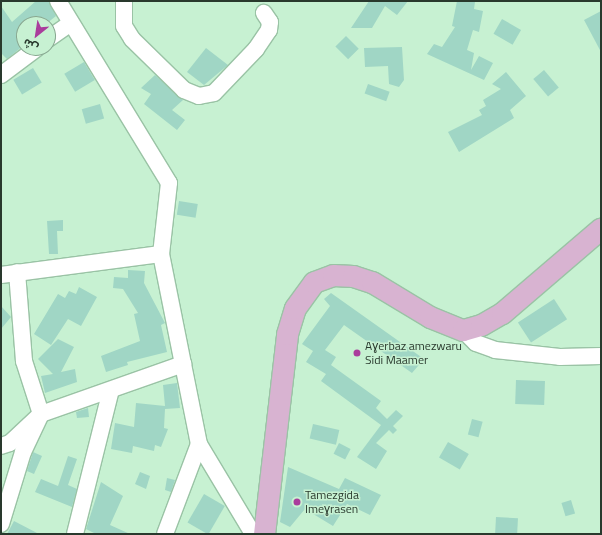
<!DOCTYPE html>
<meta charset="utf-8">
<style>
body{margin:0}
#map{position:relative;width:602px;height:535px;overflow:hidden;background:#c7f1d2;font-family:"Titillium Web","Noto Sans Arabic",sans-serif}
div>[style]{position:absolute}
.building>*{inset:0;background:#a0d6c5;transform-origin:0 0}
.roads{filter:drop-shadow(1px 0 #9ac3a5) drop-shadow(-1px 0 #9ac3a5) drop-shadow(0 1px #9ac3a5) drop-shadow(0 -1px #9ac3a5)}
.minor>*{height:16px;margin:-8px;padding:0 8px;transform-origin:8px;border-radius:8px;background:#fff}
.major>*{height:21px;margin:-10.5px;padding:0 10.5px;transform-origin:10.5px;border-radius:10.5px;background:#d8b3d1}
.dots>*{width:11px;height:11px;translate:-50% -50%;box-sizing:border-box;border:2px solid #c7f1d2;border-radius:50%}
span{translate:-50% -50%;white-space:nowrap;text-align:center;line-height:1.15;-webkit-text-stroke:3px #c7f1d2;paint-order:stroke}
.poi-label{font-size:12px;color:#29392d}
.left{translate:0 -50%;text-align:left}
.frame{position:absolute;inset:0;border:2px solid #29392d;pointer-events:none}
.north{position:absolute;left:16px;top:16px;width:40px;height:40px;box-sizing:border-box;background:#c7f1d2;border:1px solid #88a790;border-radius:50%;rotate:210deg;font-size:11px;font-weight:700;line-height:16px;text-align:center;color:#29392d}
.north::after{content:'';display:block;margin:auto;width:14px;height:18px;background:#aa3d9c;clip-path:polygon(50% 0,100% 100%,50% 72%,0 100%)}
</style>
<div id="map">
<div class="building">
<i style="clip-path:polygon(36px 1px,49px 1px,56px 16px,46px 24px,24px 24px,24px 45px,7px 59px,1px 53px,1px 6px,12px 22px)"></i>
<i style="clip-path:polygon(369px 1px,408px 1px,397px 15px,385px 6px,372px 28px,351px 28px)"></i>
<i style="clip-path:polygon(457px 1px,475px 2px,474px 9px,483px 11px,479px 32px,473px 30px,467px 50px,474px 53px,471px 70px,479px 56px,493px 63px,484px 80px,427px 54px,434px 44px,442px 47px,455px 27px,452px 26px)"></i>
<i style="clip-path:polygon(601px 11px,601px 52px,584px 20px)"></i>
<i style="left:502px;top:19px;width:22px;height:17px;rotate:30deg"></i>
<i style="left:346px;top:36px;width:18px;height:15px;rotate:45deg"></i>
<i style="clip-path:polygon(402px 47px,404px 80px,399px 87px,389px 84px,388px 66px,365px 67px,364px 48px)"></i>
<i style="clip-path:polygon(206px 48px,228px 65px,204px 85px,187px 72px)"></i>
<i style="left:84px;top:62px;width:21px;height:23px;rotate:59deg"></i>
<i style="left:33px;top:68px;width:17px;height:23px;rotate:59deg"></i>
<i style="left:544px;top:70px;width:23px;height:14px;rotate:50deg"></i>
<i style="clip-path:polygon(506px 72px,526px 96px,510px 110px,514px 118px,459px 152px,448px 132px,482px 115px,479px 110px,486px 106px,483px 100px,501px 89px,492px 84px)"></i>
<i style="clip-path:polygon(155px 75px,183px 100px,172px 110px,185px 120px,177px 130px,144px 104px,151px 94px,141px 88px)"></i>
<i style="left:368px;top:84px;width:23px;height:10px;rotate:20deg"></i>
<i style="left:100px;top:104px;width:15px;height:19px;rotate:74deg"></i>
<i style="left:179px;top:201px;width:19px;height:14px;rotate:9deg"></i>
<i style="clip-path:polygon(63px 220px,63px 231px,57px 231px,58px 254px,49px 254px,47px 221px)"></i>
<i style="clip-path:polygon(128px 270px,145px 271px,144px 283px,165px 323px,161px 325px,167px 352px,127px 362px,128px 365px,106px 372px,101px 356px,140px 341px,134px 314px,138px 313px,123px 289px,113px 288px,114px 277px,128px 278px)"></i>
<i style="clip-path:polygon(79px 287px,97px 297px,81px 326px,68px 319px,51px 345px,34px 334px,58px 294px,65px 298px,69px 291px,76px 294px)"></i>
<i style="clip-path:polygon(331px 293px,424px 359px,412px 373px,344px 325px,325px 350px,336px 357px,331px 365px,381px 401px,376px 408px,387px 419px,396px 410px,403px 416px,393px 426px,397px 430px,393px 434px,389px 430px,376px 443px,387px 451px,376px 469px,357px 457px,381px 425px,321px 381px,326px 374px,306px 362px,313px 351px,302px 344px,330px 306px,324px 299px)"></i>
<i style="left:554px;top:299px;width:24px;height:43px;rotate:57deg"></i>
<i style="clip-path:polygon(1px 306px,11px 317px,1px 329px)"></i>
<i style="clip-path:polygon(58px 339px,74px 347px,61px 372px,75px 369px,77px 382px,45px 393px,41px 376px,53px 374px,38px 359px)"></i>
<i style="left:516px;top:380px;width:29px;height:24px;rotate:2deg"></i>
<i style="clip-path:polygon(177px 383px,180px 408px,165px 409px,164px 428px,168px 429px,161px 447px,155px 445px,154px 451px,133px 446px,132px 453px,111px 449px,115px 423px,134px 427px,136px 403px,165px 406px,163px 385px)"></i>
<i style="clip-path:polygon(88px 408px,89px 417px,77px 418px,76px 412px)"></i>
<i style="left:472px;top:419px;width:11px;height:16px;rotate:15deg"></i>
<i style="left:313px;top:424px;width:27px;height:15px;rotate:13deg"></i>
<i style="left:448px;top:442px;width:24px;height:18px;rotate:30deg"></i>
<i style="left:339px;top:443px;width:13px;height:12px;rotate:27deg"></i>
<i style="clip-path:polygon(33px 452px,42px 456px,34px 474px,27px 471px)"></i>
<i style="clip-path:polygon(68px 456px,77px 459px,68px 485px,77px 489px,72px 507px,35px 492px,41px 479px,58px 486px)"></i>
<i style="clip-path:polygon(288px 467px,339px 489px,345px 478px,381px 495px,370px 515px,347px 504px,333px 526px,305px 509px,290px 527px,280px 522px)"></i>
<i style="clip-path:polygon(140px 472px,150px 476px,146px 489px,135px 484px)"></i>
<i style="clip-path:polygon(167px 478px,175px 480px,171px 492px,165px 490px)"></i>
<i style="clip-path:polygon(101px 482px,123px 496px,110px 525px,130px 534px,96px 534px,86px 529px)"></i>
<i style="left:204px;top:494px;width:24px;height:33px;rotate:30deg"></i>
<i style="left:571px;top:500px;width:14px;height:10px;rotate:73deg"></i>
<i style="left:496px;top:517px;width:22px;height:17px;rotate:3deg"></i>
<i style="clip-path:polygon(14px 521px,39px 534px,7px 534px)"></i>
</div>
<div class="roads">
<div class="minor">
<i style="left:58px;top:1px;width:213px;rotate:58.6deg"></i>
<i style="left:169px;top:183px;width:71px;rotate:96.4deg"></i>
<i style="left:124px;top:1px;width:25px;rotate:90deg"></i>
<i style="left:124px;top:26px;width:15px;rotate:58deg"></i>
<i style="left:132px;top:39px;width:73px;rotate:44.4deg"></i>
<i style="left:184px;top:90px;width:16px;rotate:22deg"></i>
<i style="left:199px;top:96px;width:15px;rotate:-11deg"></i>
<i style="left:214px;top:93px;width:61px;rotate:-46.3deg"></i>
<i style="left:256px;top:49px;width:23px;rotate:-56deg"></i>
<i style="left:269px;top:30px;width:8px;rotate:-83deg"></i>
<i style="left:270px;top:22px;width:11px;rotate:-124deg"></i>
<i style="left:48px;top:39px;width:28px;rotate:-35deg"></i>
<i style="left:1px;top:75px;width:45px;rotate:-36.9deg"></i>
<i style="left:1px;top:275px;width:161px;rotate:-7.5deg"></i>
<i style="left:161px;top:254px;width:194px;rotate:78.7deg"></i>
<i style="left:199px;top:444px;width:105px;rotate:59deg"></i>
<i style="left:463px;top:330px;width:18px;rotate:45deg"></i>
<i style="left:476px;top:343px;width:20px;rotate:20deg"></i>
<i style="left:495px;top:350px;width:65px;rotate:6.1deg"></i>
<i style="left:560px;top:357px;width:41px;rotate:-1.4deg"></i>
<i style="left:1px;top:446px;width:9px;rotate:-18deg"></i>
<i style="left:10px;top:443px;width:42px;rotate:-43.1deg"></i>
<i style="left:41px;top:414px;width:151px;rotate:-19.4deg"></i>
<i style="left:1px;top:524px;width:75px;rotate:-73deg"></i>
<i style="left:23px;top:452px;width:42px;rotate:-64.7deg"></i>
<i style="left:41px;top:414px;width:56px;rotate:-107.8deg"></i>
<i style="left:24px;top:361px;width:89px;rotate:-94.5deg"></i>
<i style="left:75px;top:534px;width:148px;rotate:-76deg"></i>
<i style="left:165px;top:534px;width:96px;rotate:-69.3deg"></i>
</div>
<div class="major">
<i style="left:264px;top:534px;width:201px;rotate:-83.4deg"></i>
<i style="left:287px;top:334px;width:27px;rotate:-73deg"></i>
<i style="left:295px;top:308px;width:32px;rotate:-54deg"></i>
<i style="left:314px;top:282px;width:20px;rotate:-20deg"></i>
<i style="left:333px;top:275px;width:20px;rotate:3deg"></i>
<i style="left:353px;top:276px;width:20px;rotate:18deg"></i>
<i style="left:372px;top:282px;width:68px;rotate:31.1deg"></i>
<i style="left:430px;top:317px;width:35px;rotate:22deg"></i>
<i style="left:463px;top:330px;width:19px;rotate:-16deg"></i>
<i style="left:481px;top:325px;width:24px;rotate:-30deg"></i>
<i style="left:502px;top:313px;width:130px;rotate:-40.6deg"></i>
</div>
</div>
<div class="dots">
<i style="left:357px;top:353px;background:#aa3d9c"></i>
<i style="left:297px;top:502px;background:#aa3d9c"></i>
</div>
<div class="poi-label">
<span class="left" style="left:365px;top:353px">Aɣerbaz amezwaru<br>Sidi Maamer</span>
<span class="left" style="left:305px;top:502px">Tamezgida<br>Imeɣrasen</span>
</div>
<div class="frame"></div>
<div class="north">ش</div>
</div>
